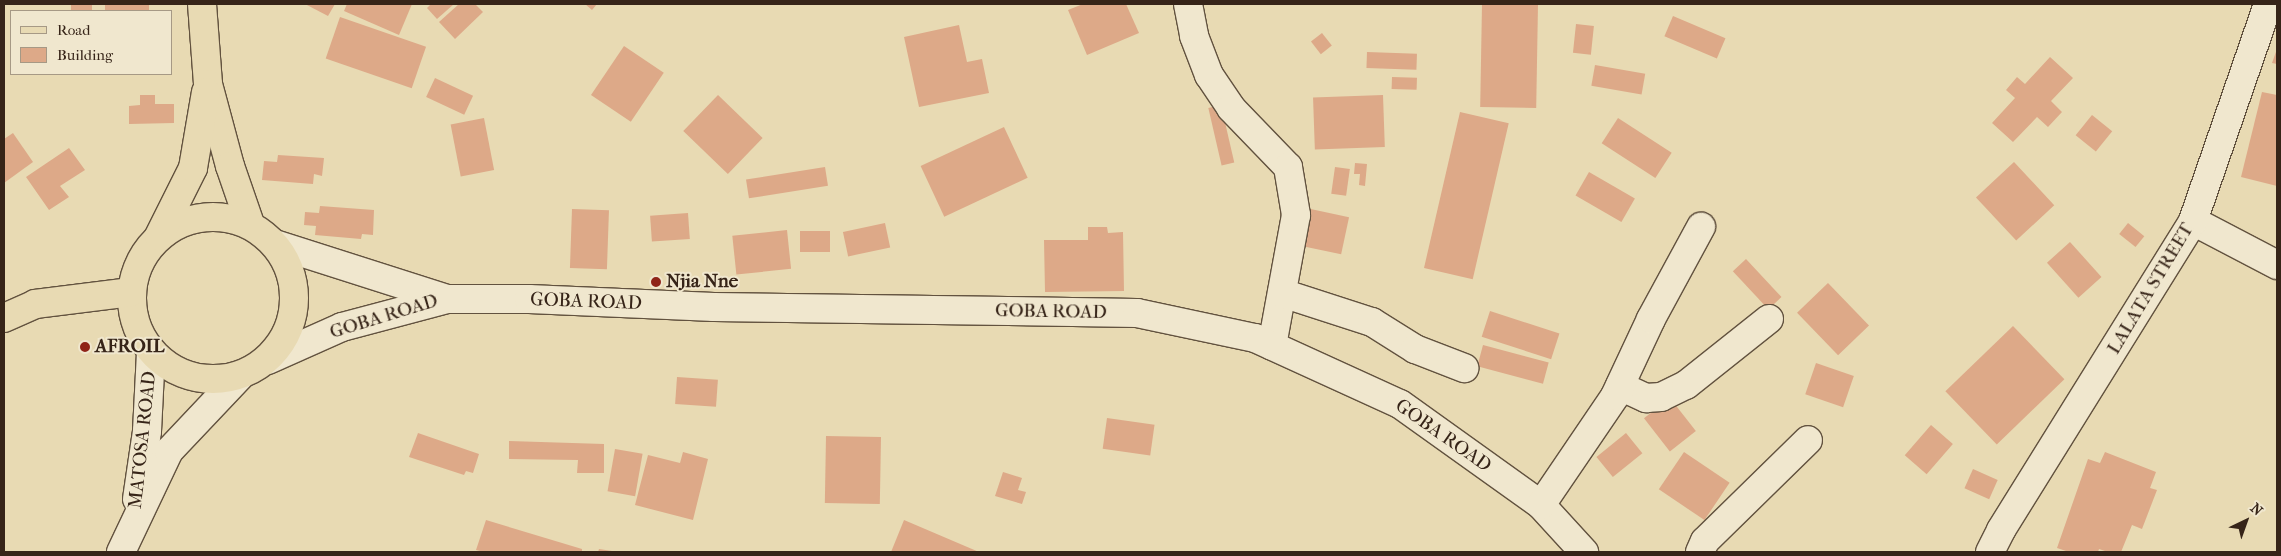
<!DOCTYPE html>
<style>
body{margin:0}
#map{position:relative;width:2281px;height:556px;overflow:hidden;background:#e8dab3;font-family:"IM FELL French Canon",serif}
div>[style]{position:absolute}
.building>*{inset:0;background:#dda988;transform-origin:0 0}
.roads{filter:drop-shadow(1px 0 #62523f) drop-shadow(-1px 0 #62523f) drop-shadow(0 1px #62523f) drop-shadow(0 -1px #62523f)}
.minor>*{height:28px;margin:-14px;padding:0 14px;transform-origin:14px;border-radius:14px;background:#f0e7ce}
.major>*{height:28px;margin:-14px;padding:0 14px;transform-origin:14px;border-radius:14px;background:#e8dab3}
.major>.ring{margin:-14px;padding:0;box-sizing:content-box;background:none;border:28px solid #e8dab3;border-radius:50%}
.dots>*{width:14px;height:14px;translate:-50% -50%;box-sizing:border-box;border:2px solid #f0e7ce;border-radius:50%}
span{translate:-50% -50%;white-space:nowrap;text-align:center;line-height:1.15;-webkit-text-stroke:4px #f0e7ce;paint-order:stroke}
.poi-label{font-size:19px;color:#362418;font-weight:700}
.left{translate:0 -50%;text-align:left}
.street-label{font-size:19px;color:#362418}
.frame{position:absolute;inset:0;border:5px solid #362418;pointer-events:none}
.legend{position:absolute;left:10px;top:10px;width:162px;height:65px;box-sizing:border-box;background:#f0e7ce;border:1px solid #a69985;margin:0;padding:6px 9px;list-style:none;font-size:15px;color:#362418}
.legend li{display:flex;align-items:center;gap:10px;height:25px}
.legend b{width:25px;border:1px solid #a69985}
.north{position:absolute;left:2221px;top:496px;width:50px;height:50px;-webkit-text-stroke:4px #f0e7ce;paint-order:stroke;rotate:42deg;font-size:14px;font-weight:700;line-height:20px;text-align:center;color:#362418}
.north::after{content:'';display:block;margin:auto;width:18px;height:22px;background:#362418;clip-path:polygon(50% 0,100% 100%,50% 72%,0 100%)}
</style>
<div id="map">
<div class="building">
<i style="left:71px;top:4px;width:21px;height:7px"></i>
<i style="left:105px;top:4px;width:44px;height:7px"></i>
<i style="clip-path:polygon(305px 4px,335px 4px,328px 16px)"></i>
<i style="clip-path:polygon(347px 4px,412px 4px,399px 35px,344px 11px)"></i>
<i style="clip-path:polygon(431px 4px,454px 4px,437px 19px,427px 8px)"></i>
<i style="clip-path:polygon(459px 4px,475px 4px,483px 12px,455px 39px,439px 22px)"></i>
<i style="clip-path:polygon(585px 4px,597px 4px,592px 10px)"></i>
<i style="clip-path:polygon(1083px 4px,1126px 4px,1139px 33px,1087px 55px,1068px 10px)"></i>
<i style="left:1482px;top:4px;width:56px;height:103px;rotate:1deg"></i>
<i style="left:1673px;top:16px;width:57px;height:22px;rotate:23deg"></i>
<i style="left:340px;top:17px;width:91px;height:44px;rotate:19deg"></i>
<i style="left:1576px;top:24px;width:18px;height:29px;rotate:6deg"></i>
<i style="clip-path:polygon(959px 25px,967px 62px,982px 59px,989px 93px,919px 107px,904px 37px)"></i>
<i style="left:1322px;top:33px;width:16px;height:14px;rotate:52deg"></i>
<i style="left:624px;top:46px;width:48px;height:59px;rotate:34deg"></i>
<i style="clip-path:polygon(2277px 49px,2277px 64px,2272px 63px)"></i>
<i style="left:1367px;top:52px;width:50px;height:16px;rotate:2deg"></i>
<i style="clip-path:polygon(2050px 57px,2073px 78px,2051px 101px,2062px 112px,2048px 127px,2037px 117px,2013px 142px,1992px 123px,2015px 98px,2006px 90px,2017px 77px,2025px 84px)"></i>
<i style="left:1595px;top:65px;width:51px;height:21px;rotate:10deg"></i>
<i style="left:1392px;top:77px;width:25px;height:12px;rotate:2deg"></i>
<i style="left:435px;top:78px;width:42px;height:21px;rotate:25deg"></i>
<i style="clip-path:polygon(2262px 92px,2277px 95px,2277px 186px,2241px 177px)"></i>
<i style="clip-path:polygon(140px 95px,155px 95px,155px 104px,174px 104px,174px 123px,129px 124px,129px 106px,140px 105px)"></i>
<i style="left:718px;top:95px;width:62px;height:50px;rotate:44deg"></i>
<i style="left:1383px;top:95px;width:52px;height:70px;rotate:88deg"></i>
<i style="left:1221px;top:105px;width:59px;height:13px;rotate:77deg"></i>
<i style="left:1460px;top:112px;width:50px;height:160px;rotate:13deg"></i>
<i style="left:2092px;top:115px;width:26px;height:26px;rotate:39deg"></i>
<i style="left:484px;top:118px;width:53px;height:34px;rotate:79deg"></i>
<i style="left:1618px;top:118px;width:64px;height:30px;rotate:33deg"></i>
<i style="left:1004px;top:127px;width:56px;height:92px;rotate:65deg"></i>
<i style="clip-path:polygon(13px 133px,33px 162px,4px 183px,4px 139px)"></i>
<i style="clip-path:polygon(69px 148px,85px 170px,60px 186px,69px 197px,49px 210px,26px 177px)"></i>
<i style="clip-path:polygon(278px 155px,324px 158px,322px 176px,314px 174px,313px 184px,262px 180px,264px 161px,277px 162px)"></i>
<i style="left:2014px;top:162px;width:59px;height:52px;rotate:47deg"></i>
<i style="clip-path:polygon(1355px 163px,1367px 164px,1365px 186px,1359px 185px,1360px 174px,1354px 174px)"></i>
<i style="left:825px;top:167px;width:19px;height:80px;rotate:81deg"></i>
<i style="left:1335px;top:167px;width:15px;height:27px;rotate:8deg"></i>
<i style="left:1589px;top:172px;width:53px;height:27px;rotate:30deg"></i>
<i style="clip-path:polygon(320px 206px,374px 210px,373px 235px,362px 234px,361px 239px,315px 235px,316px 226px,304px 225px,305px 212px,319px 213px)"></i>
<i style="left:1306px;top:208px;width:44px;height:38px;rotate:12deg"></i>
<i style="left:572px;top:209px;width:37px;height:59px;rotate:2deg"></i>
<i style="left:688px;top:213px;width:26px;height:38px;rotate:86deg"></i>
<i style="left:885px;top:223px;width:25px;height:43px;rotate:78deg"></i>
<i style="left:2128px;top:223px;width:21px;height:14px;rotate:39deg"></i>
<i style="clip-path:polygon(1088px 227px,1107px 227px,1108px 233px,1123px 232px,1124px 291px,1045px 292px,1044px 240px,1088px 240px)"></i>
<i style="left:787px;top:230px;width:39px;height:55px;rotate:84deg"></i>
<i style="left:830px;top:231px;width:21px;height:30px;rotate:90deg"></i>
<i style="left:2070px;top:242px;width:47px;height:31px;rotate:48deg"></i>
<i style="left:1746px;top:259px;width:52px;height:18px;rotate:47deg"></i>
<i style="left:1828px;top:283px;width:59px;height:43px;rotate:46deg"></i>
<i style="left:1490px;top:311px;width:73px;height:27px;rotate:18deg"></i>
<i style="left:2013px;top:326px;width:74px;height:94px;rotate:46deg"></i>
<i style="left:1483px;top:345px;width:68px;height:22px;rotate:15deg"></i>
<i style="left:1816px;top:363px;width:40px;height:33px;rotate:19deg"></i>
<i style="left:677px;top:377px;width:41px;height:27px;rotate:4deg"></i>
<i style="left:1670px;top:398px;width:42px;height:33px;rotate:52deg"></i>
<i style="left:1107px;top:418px;width:48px;height:31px;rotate:8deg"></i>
<i style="left:1931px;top:425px;width:29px;height:40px;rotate:41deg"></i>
<i style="clip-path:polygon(418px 433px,479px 454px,473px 473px,466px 471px,464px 475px,409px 457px)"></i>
<i style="left:1626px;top:433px;width:26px;height:38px;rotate:51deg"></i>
<i style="left:826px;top:436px;width:55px;height:67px;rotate:1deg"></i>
<i style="clip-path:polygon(509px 441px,604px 444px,604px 473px,577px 473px,578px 460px,509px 459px)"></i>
<i style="left:615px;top:449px;width:28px;height:43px;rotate:10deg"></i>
<i style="clip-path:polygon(683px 452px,708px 459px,693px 520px,635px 505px,648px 455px,680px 463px)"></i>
<i style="left:1684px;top:452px;width:55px;height:45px;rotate:34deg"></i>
<i style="clip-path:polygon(2105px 452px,2156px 472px,2150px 488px,2157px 490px,2142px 529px,2132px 525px,2121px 552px,2108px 552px,2099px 549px,2098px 552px,2069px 552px,2057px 548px,2088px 459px,2100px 463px)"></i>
<i style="left:1973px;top:469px;width:27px;height:21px;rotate:24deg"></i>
<i style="clip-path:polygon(1003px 472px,1022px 478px,1018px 490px,1026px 492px,1022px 504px,995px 496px)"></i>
<i style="clip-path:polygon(486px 520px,582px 549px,582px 552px,484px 552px,476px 550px)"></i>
<i style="clip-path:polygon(904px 520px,979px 552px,891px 552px)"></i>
<i style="clip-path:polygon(599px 549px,612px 551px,612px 552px,598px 552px)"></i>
</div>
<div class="roads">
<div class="minor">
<i style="left:1188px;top:4px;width:33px;rotate:79deg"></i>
<i style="left:1194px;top:36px;width:42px;rotate:69deg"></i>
<i style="left:1209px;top:75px;width:40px;rotate:56deg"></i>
<i style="left:1231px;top:108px;width:82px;rotate:46deg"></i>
<i style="left:1288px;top:167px;width:49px;rotate:80.5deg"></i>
<i style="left:1296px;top:215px;width:133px;rotate:100.4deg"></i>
<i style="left:2193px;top:221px;width:95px;rotate:27.6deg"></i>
<i style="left:275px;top:244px;width:181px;rotate:17.7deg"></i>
<i style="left:1282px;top:293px;width:95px;rotate:17.9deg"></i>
<i style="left:1372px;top:322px;width:51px;rotate:32.1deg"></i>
<i style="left:1415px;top:349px;width:53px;rotate:21.2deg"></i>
<i style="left:268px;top:360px;width:81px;rotate:-24deg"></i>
<i style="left:342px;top:327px;width:109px;rotate:-14.9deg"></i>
<i style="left:447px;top:299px;width:82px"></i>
<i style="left:529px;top:299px;width:185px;rotate:2.5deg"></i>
<i style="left:714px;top:307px;width:423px;rotate:0.8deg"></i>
<i style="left:1137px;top:313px;width:121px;rotate:12deg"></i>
<i style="left:1255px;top:338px;width:159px;rotate:24.5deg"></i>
<i style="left:1400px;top:404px;width:173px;rotate:35.6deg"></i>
<i style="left:1541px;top:505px;width:64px;rotate:47.5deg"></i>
<i style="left:1620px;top:386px;width:29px;rotate:25deg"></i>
<i style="left:1646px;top:398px;width:15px;rotate:-4deg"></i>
<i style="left:1661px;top:397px;width:28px;rotate:-26deg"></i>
<i style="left:1686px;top:385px;width:106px;rotate:-38.5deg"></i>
<i style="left:137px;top:499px;width:69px;rotate:-81.6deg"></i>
<i style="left:147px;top:431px;width:79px;rotate:-87.1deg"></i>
<i style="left:1541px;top:505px;width:132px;rotate:-55.8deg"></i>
<i style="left:1615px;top:396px;width:85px;rotate:-64.9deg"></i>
<i style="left:1651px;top:319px;width:105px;rotate:-61.5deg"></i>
<i style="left:121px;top:552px;width:112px;rotate:-64.6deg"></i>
<i style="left:169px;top:451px;width:103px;rotate:-46.6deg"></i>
<i style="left:1700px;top:552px;width:12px;rotate:-66deg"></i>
<i style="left:1705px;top:541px;width:144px;rotate:-44.4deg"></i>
<i style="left:1990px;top:552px;width:25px;rotate:-63deg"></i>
<i style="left:2001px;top:530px;width:364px;rotate:-58.1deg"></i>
<i style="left:2193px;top:221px;width:230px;rotate:-70.9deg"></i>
</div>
<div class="major">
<i style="left:202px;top:4px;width:80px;rotate:85.7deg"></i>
<i style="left:208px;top:84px;width:85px;rotate:75deg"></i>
<i style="left:230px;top:166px;width:61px;rotate:71deg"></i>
<i class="ring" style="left:132px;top:217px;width:134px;height:134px"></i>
<i style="left:159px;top:236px;width:76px;rotate:-63.4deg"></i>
<i style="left:193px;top:168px;width:77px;rotate:-80.3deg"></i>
<i style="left:4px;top:318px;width:34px;rotate:-24deg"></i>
<i style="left:35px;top:304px;width:97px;rotate:-7.1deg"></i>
</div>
</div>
<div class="dots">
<i style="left:656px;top:282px;background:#8f2418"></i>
<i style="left:85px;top:347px;background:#8f2418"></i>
</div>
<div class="poi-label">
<span class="left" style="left:666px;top:282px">Njia Nne</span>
<span class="left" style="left:95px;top:347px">AFROIL</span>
</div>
<div class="street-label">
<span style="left:2151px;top:289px;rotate:-59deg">LALATA STREET</span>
<span style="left:586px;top:302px;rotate:2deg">GOBA ROAD</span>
<span style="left:1051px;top:312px;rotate:1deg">GOBA ROAD</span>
<span style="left:384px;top:317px;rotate:-17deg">GOBA ROAD</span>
<span style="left:1443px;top:436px;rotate:35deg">GOBA ROAD</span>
<span style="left:143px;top:440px;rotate:-84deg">MATOSA ROAD</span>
</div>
<div class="frame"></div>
<ul class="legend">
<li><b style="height:6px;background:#e8dab3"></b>Road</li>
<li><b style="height:14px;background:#dda988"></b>Building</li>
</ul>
<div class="north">N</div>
</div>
